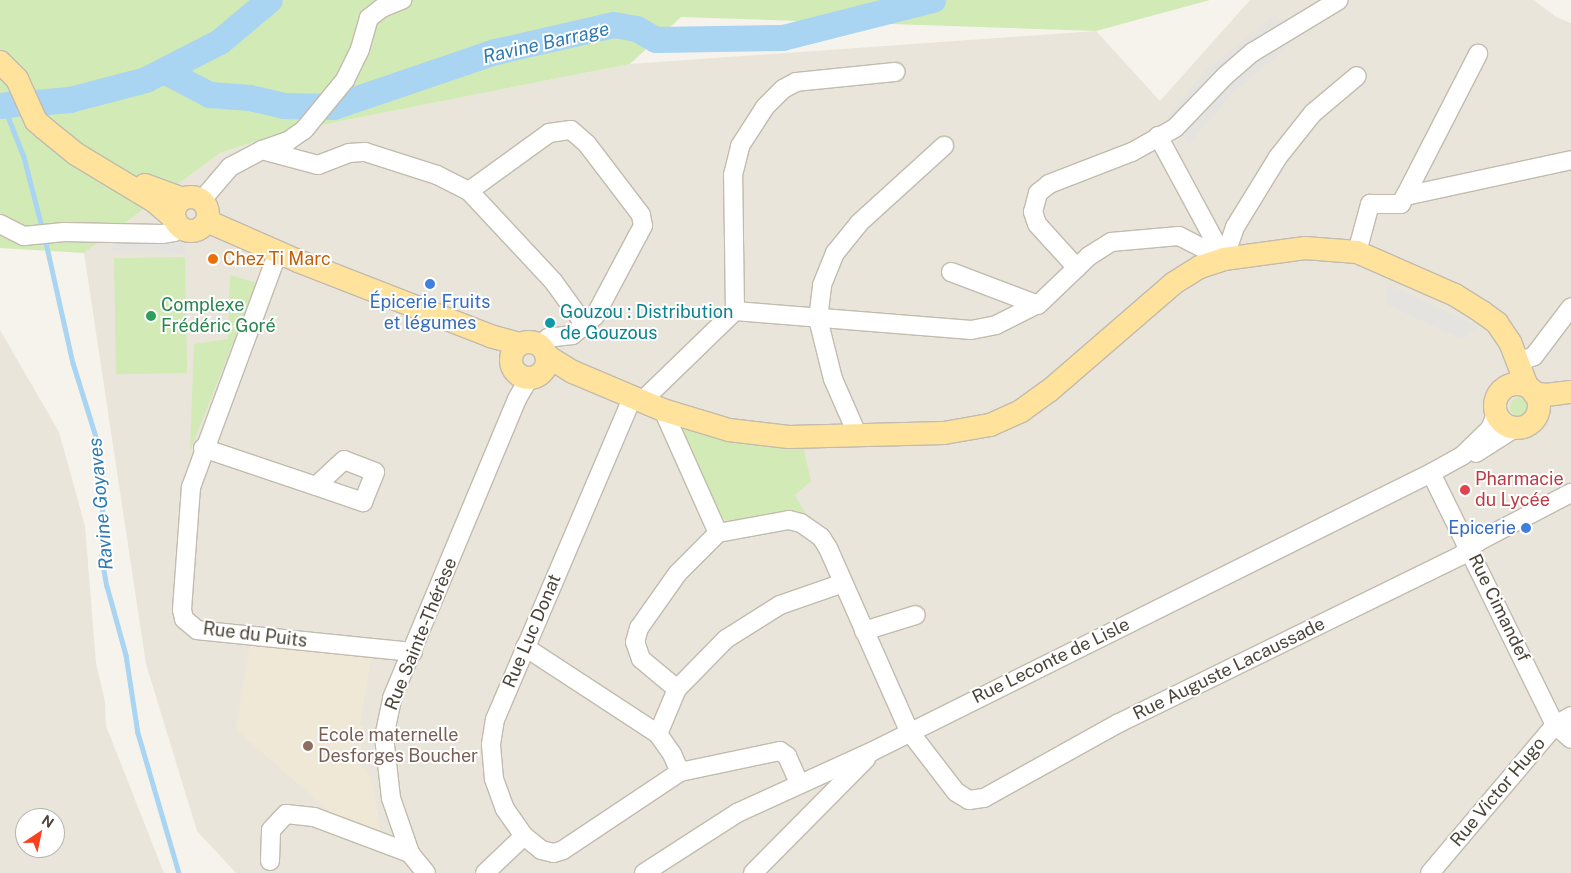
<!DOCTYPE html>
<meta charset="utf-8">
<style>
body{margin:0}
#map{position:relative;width:1571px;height:873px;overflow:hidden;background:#f6f3ec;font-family:"Public Sans",sans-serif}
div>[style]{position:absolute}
.residential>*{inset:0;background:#eae5da}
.education>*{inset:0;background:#efe8d6}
.green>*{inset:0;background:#d2eab5;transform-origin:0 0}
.round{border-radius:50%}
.parking>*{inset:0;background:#e5e3e0;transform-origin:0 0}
.stream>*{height:4.5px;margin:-2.25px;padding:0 2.25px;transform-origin:2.25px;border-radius:2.25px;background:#a9d4f2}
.river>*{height:26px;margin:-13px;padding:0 13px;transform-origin:13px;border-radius:13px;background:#a9d4f2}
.roads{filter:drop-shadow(1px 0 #c2bbae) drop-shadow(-1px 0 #c2bbae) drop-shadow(0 1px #c2bbae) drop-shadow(0 -1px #c2bbae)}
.minor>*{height:18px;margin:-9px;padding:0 9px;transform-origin:9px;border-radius:9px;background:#fff}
.major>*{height:22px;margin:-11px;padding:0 11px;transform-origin:11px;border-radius:11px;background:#ffe39c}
.major>.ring{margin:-11px;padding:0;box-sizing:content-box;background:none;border:22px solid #ffe39c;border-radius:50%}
.dots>*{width:14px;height:14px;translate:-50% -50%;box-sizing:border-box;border:2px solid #fff;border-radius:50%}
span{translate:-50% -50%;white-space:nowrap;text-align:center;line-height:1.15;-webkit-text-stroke:4px #fff;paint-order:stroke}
.food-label{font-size:18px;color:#c56008}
.left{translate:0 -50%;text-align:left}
.shop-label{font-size:18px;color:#366cbe}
.right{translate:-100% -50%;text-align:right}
.leisure-label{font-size:18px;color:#27864d}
.culture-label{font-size:18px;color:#0d838f}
.health-label{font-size:18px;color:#be3a42}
.street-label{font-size:18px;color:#4b4439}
.education-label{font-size:18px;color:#785e54}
.water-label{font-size:19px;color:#2e7ab2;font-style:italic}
.north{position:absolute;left:15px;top:808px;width:50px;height:50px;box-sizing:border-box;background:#fff;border:1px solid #b7b4b0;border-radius:50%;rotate:34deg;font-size:14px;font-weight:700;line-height:20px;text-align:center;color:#4b4439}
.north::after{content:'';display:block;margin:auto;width:18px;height:22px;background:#fc3f1d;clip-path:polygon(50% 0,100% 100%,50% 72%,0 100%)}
</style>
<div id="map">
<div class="residential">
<i style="clip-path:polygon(1250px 0,1534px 0,1556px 17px,1571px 23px,1571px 873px,236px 873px,197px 831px,146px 664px,84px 253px,220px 153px,286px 132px,630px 64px,1096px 31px,1160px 101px)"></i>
<i style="clip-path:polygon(evenodd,0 330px,59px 432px,85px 526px,96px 663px,105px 702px,106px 726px,164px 873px,0 873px,0 330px,25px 818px,55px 818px,55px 848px,25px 848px,25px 818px)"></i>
</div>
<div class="education">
<i style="clip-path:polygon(250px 643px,371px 658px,360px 726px,364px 727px,359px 763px,371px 778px,381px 833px,333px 815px,236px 729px)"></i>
</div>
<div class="green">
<i style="clip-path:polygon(0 0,1210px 0,1096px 31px,681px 17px,630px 64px,286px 132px,220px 153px,84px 253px,0 248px)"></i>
<i style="left:185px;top:257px;width:116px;height:71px;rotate:89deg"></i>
<i style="clip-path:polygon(230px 275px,257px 283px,190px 451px,194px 344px,228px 339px)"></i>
<i class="round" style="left:1510px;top:397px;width:20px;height:20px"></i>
<i style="clip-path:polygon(677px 423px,803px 446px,811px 481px,795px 495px,806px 514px,739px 526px,727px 521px,716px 512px)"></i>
</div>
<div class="parking">
<i style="clip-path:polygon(1275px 15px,1295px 40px,1233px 93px,1189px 144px,1175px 128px,1178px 124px,1167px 117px,1206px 70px)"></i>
<i style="left:112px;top:238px;width:74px;height:13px;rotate:2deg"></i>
<i style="clip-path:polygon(1388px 285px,1478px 326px,1463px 340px,1386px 304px)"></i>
</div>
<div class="stream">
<i style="left:4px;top:106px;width:55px;rotate:68.6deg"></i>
<i style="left:24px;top:157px;width:76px;rotate:75.6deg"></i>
<i style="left:45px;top:238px;width:128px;rotate:77.4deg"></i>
<i style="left:73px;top:363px;width:77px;rotate:72.7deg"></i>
<i style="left:96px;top:437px;width:49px;rotate:81.7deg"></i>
<i style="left:103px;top:485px;width:74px;rotate:90.8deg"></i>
<i style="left:102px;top:559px;width:27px;rotate:80deg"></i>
<i style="left:107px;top:586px;width:72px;rotate:74.6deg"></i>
<i style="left:126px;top:655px;width:79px;rotate:81.3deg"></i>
<i style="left:138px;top:733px;width:146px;rotate:73.7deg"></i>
</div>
<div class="river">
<i style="left:166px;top:72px;width:50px;rotate:27.6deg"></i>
<i style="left:210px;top:95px;width:40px;rotate:4.3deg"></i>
<i style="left:250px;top:98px;width:35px;rotate:13deg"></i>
<i style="left:284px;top:106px;width:50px;rotate:1.1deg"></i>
<i style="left:334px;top:107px;width:171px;rotate:-18.8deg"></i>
<i style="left:496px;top:52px;width:121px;rotate:-12.9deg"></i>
<i style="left:614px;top:25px;width:23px;rotate:10deg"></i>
<i style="left:637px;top:29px;width:22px;rotate:30deg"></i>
<i style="left:656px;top:40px;width:127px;rotate:-0.9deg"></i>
<i style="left:783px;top:38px;width:155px;rotate:-14.2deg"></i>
<i style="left:36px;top:103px;width:34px;rotate:-5deg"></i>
<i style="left:70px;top:100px;width:79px;rotate:-14.7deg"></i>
<i style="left:146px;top:80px;width:83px;rotate:-27.2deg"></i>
<i style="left:220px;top:42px;width:65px;rotate:-40deg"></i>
<i style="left:0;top:106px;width:17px;rotate:-7deg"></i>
</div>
<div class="roads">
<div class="minor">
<i style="left:1158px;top:136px;width:139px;rotate:61.6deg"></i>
<i style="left:262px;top:150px;width:28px;rotate:-19deg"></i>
<i style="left:288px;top:141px;width:19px;rotate:-35deg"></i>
<i style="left:304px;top:130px;width:65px;rotate:-50.6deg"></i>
<i style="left:345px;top:80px;width:34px;rotate:-64deg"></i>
<i style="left:360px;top:49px;width:32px;rotate:-74deg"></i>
<i style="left:369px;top:18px;width:16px;rotate:-38deg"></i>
<i style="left:382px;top:8px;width:22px;rotate:-22deg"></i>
<i style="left:469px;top:191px;width:99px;rotate:-35.9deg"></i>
<i style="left:549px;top:133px;width:22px;rotate:-8deg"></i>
<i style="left:571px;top:130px;width:21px;rotate:41deg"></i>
<i style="left:587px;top:144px;width:89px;rotate:52.7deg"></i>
<i style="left:641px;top:215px;width:11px;rotate:80deg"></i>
<i style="left:643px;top:226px;width:10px;rotate:119deg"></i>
<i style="left:638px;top:235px;width:92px;rotate:118deg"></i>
<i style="left:595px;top:316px;width:30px;rotate:140deg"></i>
<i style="left:572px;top:335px;width:24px;rotate:173deg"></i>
<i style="left:548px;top:338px;width:11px;rotate:139deg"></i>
<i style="left:1405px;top:196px;width:170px;rotate:-12.2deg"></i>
<i style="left:201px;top:201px;width:45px;rotate:-49.5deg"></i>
<i style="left:230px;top:167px;width:36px;rotate:-28deg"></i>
<i style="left:262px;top:150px;width:58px;rotate:15deg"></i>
<i style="left:318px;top:165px;width:33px;rotate:-21deg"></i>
<i style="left:349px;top:153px;width:16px;rotate:-4deg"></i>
<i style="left:365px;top:152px;width:76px;rotate:17.7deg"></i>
<i style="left:437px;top:175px;width:36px;rotate:27deg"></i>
<i style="left:469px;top:191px;width:123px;rotate:47deg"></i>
<i style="left:553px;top:281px;width:54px;rotate:54deg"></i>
<i style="left:0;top:224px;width:27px;rotate:27deg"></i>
<i style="left:24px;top:236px;width:40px;rotate:-5.7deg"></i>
<i style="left:64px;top:232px;width:98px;rotate:1.2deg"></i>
<i style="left:162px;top:234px;width:12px;rotate:-9deg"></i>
<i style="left:174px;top:232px;width:8px;rotate:-45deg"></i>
<i style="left:278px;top:252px;width:251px;rotate:110.3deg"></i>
<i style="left:191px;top:487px;width:123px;rotate:94.2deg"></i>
<i style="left:182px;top:610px;width:9px;rotate:77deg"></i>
<i style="left:184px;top:619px;width:17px;rotate:40deg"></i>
<i style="left:197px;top:630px;width:9px;rotate:6deg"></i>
<i style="left:206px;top:631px;width:208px;rotate:5.8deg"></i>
<i style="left:1357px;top:252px;width:50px;rotate:-74.8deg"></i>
<i style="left:1370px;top:204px;width:31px"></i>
<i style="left:1401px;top:204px;width:169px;rotate:-62.8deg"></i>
<i style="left:1224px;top:259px;width:34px;rotate:-71deg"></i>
<i style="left:1235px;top:227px;width:82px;rotate:-58.4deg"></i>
<i style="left:1278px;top:157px;width:56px;rotate:-51.5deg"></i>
<i style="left:1313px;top:113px;width:57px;rotate:-40.1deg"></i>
<i style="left:1077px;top:268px;width:59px;rotate:-132.3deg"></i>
<i style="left:1037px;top:224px;width:13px;rotate:-108deg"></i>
<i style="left:1033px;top:212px;width:20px;rotate:-75deg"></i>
<i style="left:1038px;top:193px;width:14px;rotate:-39deg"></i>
<i style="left:1049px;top:184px;width:89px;rotate:-21.1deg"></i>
<i style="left:1132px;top:152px;width:49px;rotate:-29.2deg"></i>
<i style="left:1175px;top:128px;width:72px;rotate:-46.1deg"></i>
<i style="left:1225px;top:76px;width:37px;rotate:-41deg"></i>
<i style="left:1253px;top:52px;width:100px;rotate:-31.2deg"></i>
<i style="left:951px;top:272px;width:93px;rotate:20.8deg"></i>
<i style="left:735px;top:311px;width:237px;rotate:4.6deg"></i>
<i style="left:971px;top:330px;width:25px;rotate:-11deg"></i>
<i style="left:996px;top:325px;width:49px;rotate:-26.6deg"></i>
<i style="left:1040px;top:303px;width:68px;rotate:-43.8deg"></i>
<i style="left:1089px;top:256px;width:26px;rotate:-32deg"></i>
<i style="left:1111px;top:242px;width:68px;rotate:-5deg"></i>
<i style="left:1179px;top:236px;width:51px;rotate:27.1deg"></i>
<i style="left:1517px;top:362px;width:18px;rotate:-19deg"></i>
<i style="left:1534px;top:356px;width:61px;rotate:-52.9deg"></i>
<i style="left:633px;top:396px;width:351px;rotate:113.1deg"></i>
<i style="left:495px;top:719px;width:26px;rotate:99deg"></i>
<i style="left:491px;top:745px;width:34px;rotate:85deg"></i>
<i style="left:494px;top:779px;width:32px;rotate:70deg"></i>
<i style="left:505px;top:809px;width:33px;rotate:55deg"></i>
<i style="left:524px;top:836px;width:22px;rotate:39deg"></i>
<i style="left:541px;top:850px;width:13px;rotate:13deg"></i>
<i style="left:554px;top:853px;width:9px;rotate:-18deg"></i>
<i style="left:563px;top:850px;width:141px;rotate:-33.7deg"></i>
<i style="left:680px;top:772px;width:102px;rotate:-11.9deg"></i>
<i style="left:780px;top:751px;width:9px;rotate:36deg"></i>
<i style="left:787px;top:756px;width:30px;rotate:66deg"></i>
<i style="left:642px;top:401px;width:129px;rotate:-44.1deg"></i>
<i style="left:735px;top:311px;width:136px;rotate:-90.8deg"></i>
<i style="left:733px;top:175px;width:30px;rotate:-76deg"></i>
<i style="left:740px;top:146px;width:46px;rotate:-57.3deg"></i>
<i style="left:765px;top:107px;width:25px;rotate:-45deg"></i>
<i style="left:783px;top:89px;width:15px;rotate:-28deg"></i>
<i style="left:796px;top:82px;width:100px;rotate:-5.8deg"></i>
<i style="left:663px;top:410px;width:135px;rotate:65.9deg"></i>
<i style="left:858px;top:436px;width:62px;rotate:-113.7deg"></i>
<i style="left:833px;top:379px;width:62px;rotate:-104deg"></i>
<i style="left:818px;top:319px;width:34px;rotate:-83deg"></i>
<i style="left:822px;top:285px;width:35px;rotate:-68deg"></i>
<i style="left:835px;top:253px;width:38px;rotate:-51deg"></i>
<i style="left:859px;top:223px;width:115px;rotate:-42.2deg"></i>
<i style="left:203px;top:448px;width:119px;rotate:18.6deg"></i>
<i style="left:316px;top:486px;width:50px;rotate:18.8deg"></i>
<i style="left:363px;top:502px;width:32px;rotate:-68deg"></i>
<i style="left:375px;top:472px;width:33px;rotate:-159deg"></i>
<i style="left:344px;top:460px;width:38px;rotate:137deg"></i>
<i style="left:1476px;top:453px;width:46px;rotate:-32.7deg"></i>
<i style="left:1431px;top:473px;width:281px;rotate:63.8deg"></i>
<i style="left:1555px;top:725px;width:21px;rotate:41deg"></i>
<i style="left:864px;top:631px;width:54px;rotate:-17.1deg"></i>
<i style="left:525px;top:647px;width:159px;rotate:33.2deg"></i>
<i style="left:658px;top:734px;width:24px;rotate:55deg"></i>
<i style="left:672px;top:754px;width:20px;rotate:66deg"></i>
<i style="left:677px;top:689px;width:47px;rotate:-140.2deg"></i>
<i style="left:641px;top:659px;width:18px;rotate:-109deg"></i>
<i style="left:635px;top:642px;width:15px;rotate:-74deg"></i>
<i style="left:639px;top:628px;width:67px;rotate:-54.7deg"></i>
<i style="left:678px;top:573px;width:57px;rotate:-45deg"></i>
<i style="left:718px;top:533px;width:72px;rotate:-10.4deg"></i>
<i style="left:789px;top:520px;width:12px;rotate:14deg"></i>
<i style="left:801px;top:523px;width:24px;rotate:35deg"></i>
<i style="left:821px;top:537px;width:13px;rotate:58deg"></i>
<i style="left:828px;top:548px;width:200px;rotate:66.1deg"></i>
<i style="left:909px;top:731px;width:77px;rotate:52.4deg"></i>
<i style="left:956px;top:792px;width:15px;rotate:32deg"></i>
<i style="left:969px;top:800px;width:15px;rotate:-8deg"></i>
<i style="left:984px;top:798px;width:154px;rotate:-29.1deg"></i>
<i style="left:1119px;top:723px;width:380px;rotate:-26.1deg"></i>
<i style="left:1460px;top:556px;width:24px;rotate:-38deg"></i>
<i style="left:1479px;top:541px;width:104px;rotate:-27.6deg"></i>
<i style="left:658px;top:734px;width:49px;rotate:-67.1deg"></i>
<i style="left:677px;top:689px;width:70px;rotate:-45.6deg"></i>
<i style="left:726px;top:639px;width:64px;rotate:-32.2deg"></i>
<i style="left:780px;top:605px;width:67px;rotate:-19.2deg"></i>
<i style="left:270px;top:861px;width:31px;rotate:-88deg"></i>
<i style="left:271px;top:830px;width:22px;rotate:-47deg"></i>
<i style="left:286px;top:814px;width:28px;rotate:6deg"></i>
<i style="left:314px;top:817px;width:103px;rotate:20.6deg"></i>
<i style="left:426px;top:873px;width:26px;rotate:-129deg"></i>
<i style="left:410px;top:853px;width:58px;rotate:-109.1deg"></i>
<i style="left:391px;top:798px;width:61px;rotate:-96.5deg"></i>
<i style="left:384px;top:737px;width:40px;rotate:-78deg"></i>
<i style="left:392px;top:698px;width:324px;rotate:-67.3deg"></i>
<i style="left:517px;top:399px;width:24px;rotate:-60deg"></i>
<i style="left:485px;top:873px;width:54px;rotate:-43.5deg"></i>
<i style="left:644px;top:873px;width:111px;rotate:-32.8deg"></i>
<i style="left:737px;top:813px;width:149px;rotate:-24.5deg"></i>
<i style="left:873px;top:751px;width:623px;rotate:-26.48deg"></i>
<i style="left:1431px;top:473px;width:37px;rotate:-29deg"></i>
<i style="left:1463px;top:455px;width:37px;rotate:-44deg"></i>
<i style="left:1490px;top:429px;width:16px;rotate:-68deg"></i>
<i style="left:753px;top:873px;width:161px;rotate:-45.3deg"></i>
<i style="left:1430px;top:873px;width:194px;rotate:-49.8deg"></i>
<i style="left:1555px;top:725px;width:18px;rotate:-29deg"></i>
</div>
<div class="major">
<i style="left:0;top:62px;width:24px;rotate:45deg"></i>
<i style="left:17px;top:79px;width:46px;rotate:65.7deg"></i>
<i style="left:36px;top:121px;width:11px;rotate:41deg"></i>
<i style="left:44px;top:128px;width:41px;rotate:39.1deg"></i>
<i style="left:76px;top:154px;width:91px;rotate:31.1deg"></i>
<i style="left:154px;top:201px;width:28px;rotate:41deg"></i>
<i style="left:145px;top:185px;width:40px;rotate:20.2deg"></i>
<i class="ring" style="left:174px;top:197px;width:12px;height:12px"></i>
<i style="left:207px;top:221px;width:99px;rotate:23.7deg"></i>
<i style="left:298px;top:261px;width:206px;rotate:21.3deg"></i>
<i style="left:490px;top:336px;width:30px;rotate:15deg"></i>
<i class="ring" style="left:511px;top:342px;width:14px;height:14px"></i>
<i style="left:547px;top:356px;width:31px;rotate:32deg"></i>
<i style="left:573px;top:372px;width:98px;rotate:22.9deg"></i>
<i style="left:663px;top:410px;width:69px;rotate:16.9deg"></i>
<i style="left:729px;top:430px;width:60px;rotate:6.7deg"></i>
<i style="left:789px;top:437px;width:155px;rotate:-1.5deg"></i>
<i style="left:944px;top:433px;width:47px;rotate:-9.9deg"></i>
<i style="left:990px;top:425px;width:34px;rotate:-24deg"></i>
<i style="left:1021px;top:411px;width:34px;rotate:-36deg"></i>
<i style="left:1049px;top:391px;width:165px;rotate:-40.8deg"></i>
<i style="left:1174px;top:283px;width:31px;rotate:-32deg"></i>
<i style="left:1200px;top:267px;width:25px;rotate:-18deg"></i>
<i style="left:1224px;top:259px;width:82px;rotate:-7.7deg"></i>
<i style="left:1305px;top:248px;width:52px;rotate:4.4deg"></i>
<i style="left:1357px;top:252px;width:107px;rotate:23.7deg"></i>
<i style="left:1455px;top:295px;width:32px;rotate:32deg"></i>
<i style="left:1482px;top:312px;width:19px;rotate:36deg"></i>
<i style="left:1497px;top:323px;width:23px;rotate:56deg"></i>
<i style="left:1510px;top:342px;width:47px;rotate:68.9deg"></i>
<i class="ring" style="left:1495px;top:384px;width:22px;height:22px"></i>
<i style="left:1534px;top:393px;width:12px;rotate:9deg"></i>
<i style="left:1546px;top:395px;width:25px;rotate:-7deg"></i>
</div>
</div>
<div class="dots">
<i style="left:213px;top:259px;background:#e8710a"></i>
<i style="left:430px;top:284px;background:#3f7fe0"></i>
<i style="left:151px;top:316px;background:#2e9e5b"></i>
<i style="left:550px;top:323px;background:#0f9aa8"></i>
<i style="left:1465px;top:490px;background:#e0444e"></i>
<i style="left:1526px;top:528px;background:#3f7fe0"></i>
<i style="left:308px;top:746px;background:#8d6e63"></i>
</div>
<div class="food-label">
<span class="left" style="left:223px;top:259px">Chez Ti Marc</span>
</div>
<div class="shop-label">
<span style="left:430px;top:313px">Épicerie Fruits<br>et légumes</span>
<span class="right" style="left:1516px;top:528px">Epicerie</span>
</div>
<div class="leisure-label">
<span class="left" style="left:161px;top:316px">Complexe<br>Frédéric Goré</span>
</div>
<div class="culture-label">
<span class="left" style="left:560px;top:323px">Gouzou : Distribution<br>de Gouzous</span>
</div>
<div class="health-label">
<span class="left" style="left:1475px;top:490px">Pharmacie<br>du Lycée</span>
</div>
<div class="street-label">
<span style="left:1499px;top:608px;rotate:64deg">Rue Cimandef</span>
<span style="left:532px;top:631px;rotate:-67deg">Rue Luc Donat</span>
<span style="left:421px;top:634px;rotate:-68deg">Rue Sainte-Thérèse</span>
<span style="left:255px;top:635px;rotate:7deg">Rue du Puits</span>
<span style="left:1051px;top:661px;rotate:-26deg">Rue Leconte de Lisle</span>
<span style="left:1229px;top:669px;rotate:-26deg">Rue Auguste Lacaussade</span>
<span style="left:1498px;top:792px;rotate:-50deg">Rue Victor Hugo</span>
</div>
<div class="education-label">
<span class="left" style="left:318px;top:746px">Ecole maternelle<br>Desforges Boucher</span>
</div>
<div class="water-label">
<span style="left:546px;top:43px;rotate:-13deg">Ravine Barrage</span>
<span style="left:101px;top:504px;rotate:-95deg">Ravine Goyaves</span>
</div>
<div class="north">N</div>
</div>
